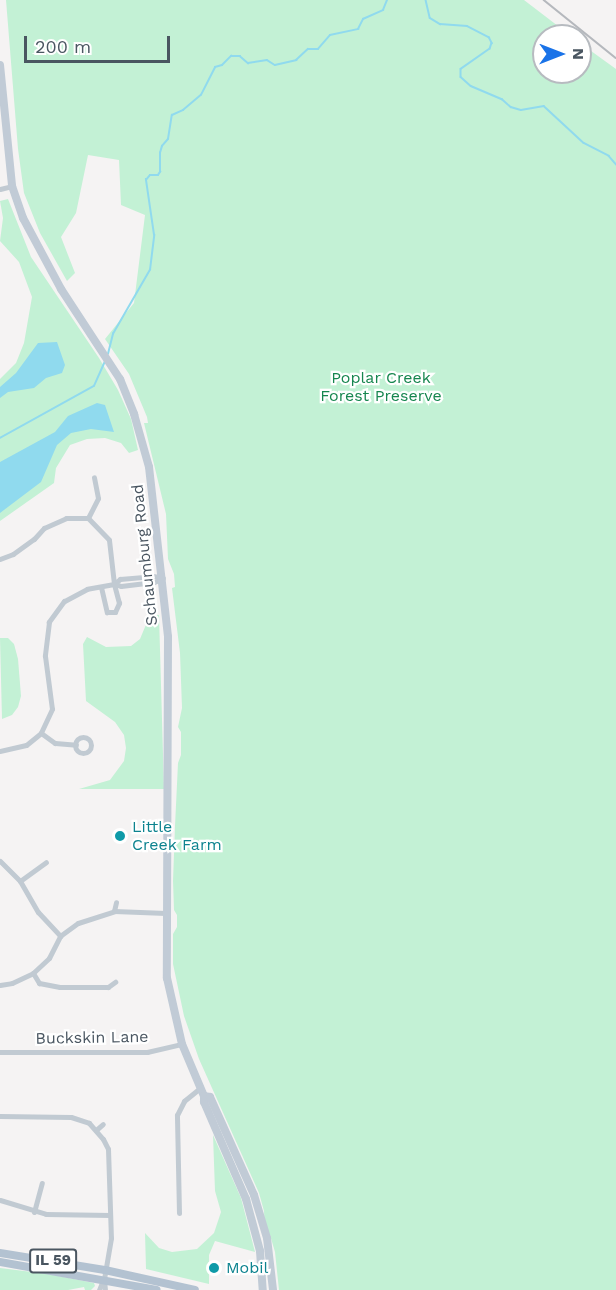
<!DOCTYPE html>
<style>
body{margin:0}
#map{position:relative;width:616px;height:1290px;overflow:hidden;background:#f5f3f3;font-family:"Work Sans",sans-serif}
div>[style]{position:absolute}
.green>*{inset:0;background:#c3f1d5}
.water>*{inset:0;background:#90daee}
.stream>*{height:1.5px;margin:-0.75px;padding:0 0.75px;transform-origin:0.75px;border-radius:0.75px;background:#90daee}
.minor>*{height:5px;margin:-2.5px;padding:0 2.5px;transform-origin:2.5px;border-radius:2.5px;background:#c1cad2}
.minor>.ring{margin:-2.5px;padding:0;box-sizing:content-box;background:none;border:5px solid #c1cad2;border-radius:50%}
.secondary>*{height:8px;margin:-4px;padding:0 4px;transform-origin:4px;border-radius:4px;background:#c1cbd6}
.primary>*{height:8px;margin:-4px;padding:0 4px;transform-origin:4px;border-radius:4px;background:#b3c2d1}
.rail>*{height:1.5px;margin:-0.75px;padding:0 0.75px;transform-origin:0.75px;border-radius:0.75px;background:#b5b8bd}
.dots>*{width:16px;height:16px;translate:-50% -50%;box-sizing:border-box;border:3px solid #fff;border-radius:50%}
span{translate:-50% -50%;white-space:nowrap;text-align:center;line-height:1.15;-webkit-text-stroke:4.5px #fff;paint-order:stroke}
.shield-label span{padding:2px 4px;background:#fff;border:2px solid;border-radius:4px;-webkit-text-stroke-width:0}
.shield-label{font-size:15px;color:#4a5661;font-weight:700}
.park-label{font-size:16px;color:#17864f}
.street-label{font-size:16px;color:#4a5661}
.culture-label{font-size:16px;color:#0d838f}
.left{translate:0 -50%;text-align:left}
.north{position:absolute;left:532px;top:24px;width:60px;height:60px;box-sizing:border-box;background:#fff;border:2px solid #b7bbc0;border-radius:50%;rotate:90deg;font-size:16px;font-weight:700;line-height:24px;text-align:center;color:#4a5661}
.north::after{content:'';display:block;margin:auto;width:21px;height:27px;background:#1a73e8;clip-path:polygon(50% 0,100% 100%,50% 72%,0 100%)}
.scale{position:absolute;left:24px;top:36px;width:146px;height:27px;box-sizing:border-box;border:3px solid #4a5661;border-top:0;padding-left:8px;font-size:18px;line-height:21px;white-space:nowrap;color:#4a5661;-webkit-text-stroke:4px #fff;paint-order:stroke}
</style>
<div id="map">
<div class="green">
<i style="clip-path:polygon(6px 0,524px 0,571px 36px,544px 36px,544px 72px,580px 72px,580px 43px,616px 69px,616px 1290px,279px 1290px,275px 1252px,270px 1235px,265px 1235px,264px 1211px,259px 1193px,199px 1059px,184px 1016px,173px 964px,173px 934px,177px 927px,177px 915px,174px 910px,173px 881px,175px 826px,178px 763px,181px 755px,181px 732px,178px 727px,182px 708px,180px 653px,172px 588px,175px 587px,174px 574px,168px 559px,166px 514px,144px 423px,148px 423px,147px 417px,129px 374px,105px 339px,134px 303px,145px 215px,121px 205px,119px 160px,88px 155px,76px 213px,61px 237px,75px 273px,67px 281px,40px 233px,24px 193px,18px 149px)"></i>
<i style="clip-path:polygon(8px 199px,31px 257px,99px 358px,118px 390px,131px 419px,138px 450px,129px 453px,121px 443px,105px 438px,87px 439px,70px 445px,56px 468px,54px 483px,0 521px,0 379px,16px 363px,24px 343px,32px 297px,19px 262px,0 241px,3px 218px,0 201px)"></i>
<i style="clip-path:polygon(150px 615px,159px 615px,164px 789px,79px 789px,110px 780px,124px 761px,126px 748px,124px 735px,115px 722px,86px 701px,83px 644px,87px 637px,106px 647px,131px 646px,140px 639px)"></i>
<i style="clip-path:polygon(0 638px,8px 638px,14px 644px,18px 659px,21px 696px,18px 707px,12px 715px,2px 719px)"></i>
<i style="clip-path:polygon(213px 1135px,241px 1198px,255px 1252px,215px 1241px,209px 1255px,209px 1284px,146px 1269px,145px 1233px,159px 1248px,172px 1252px,197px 1249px,214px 1233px,221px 1212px,215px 1191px)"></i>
<i style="clip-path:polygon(0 1268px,48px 1274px,94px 1283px,95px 1286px,91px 1290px,85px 1290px,84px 1287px,68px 1290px,0 1290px)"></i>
</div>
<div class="water">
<i style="clip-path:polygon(57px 342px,65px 365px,62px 373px,46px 378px,34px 388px,8px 392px,0 398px,0 387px,16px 373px,38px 343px)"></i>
<i style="clip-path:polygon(97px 403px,105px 405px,114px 432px,91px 429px,71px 433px,57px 445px,41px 482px,0 513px,0 462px,55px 432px,68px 416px)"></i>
</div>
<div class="stream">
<i style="left:426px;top:0;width:18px;rotate:77deg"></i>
<i style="left:430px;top:18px;width:12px;rotate:31deg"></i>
<i style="left:440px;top:24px;width:27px;rotate:4deg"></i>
<i style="left:467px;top:26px;width:25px;rotate:27deg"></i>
<i style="left:489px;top:37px;width:7px;rotate:63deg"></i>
<i style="left:492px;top:43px;width:6px;rotate:108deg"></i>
<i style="left:490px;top:49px;width:35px;rotate:145deg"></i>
<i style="left:461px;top:69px;width:8px;rotate:90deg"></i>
<i style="left:461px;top:77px;width:13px;rotate:42deg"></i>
<i style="left:471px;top:86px;width:34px;rotate:23deg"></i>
<i style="left:502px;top:99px;width:12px;rotate:42deg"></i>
<i style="left:511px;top:107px;width:10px;rotate:17deg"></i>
<i style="left:521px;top:110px;width:23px;rotate:-10deg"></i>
<i style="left:544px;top:106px;width:54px;rotate:42.8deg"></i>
<i style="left:584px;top:143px;width:28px;rotate:27deg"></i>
<i style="left:609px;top:156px;width:11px;rotate:49deg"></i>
<i style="left:108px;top:354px;width:21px;rotate:-76deg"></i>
<i style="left:113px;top:334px;width:74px;rotate:-60deg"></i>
<i style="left:150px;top:270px;width:35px;rotate:-83deg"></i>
<i style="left:154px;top:235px;width:56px;rotate:-98.3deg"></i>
<i style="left:146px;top:180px;width:6px;rotate:-51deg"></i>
<i style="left:150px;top:175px;width:8px"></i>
<i style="left:158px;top:175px;width:4px;rotate:-56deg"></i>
<i style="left:160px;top:172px;width:19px;rotate:-90deg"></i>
<i style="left:160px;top:153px;width:7px;rotate:-74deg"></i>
<i style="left:162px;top:146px;width:9px;rotate:-49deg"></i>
<i style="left:168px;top:139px;width:24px;rotate:-81deg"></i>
<i style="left:172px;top:115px;width:12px;rotate:-24deg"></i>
<i style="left:183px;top:110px;width:23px;rotate:-40deg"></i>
<i style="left:201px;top:95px;width:31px;rotate:-63deg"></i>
<i style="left:215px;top:67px;width:7px;rotate:-16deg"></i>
<i style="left:222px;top:65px;width:13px;rotate:-45deg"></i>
<i style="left:231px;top:56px;width:9px"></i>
<i style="left:240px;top:56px;width:11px;rotate:41deg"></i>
<i style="left:248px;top:63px;width:19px;rotate:-9deg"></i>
<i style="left:267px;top:60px;width:9px;rotate:32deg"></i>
<i style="left:275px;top:65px;width:22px;rotate:-13deg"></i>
<i style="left:296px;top:60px;width:16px;rotate:-43deg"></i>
<i style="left:308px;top:49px;width:10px"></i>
<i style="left:318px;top:49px;width:18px;rotate:-49deg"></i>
<i style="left:330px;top:35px;width:29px;rotate:-12deg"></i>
<i style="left:358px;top:29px;width:11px;rotate:-63deg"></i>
<i style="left:363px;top:19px;width:22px;rotate:-24deg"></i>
<i style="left:383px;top:10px;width:11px;rotate:-68deg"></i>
<i style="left:0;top:438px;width:107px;rotate:-29deg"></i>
<i style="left:94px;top:386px;width:27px;rotate:-66deg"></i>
</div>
<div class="minor">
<i style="left:0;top:189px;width:12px;rotate:-14deg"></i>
<i style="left:88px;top:518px;width:22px;rotate:-63deg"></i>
<i style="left:98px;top:498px;width:21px;rotate:-101deg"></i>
<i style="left:0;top:559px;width:14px;rotate:-21deg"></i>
<i style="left:13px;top:554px;width:26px;rotate:-36deg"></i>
<i style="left:34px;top:539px;width:15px;rotate:-48deg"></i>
<i style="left:44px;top:528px;width:24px;rotate:-24deg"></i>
<i style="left:66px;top:518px;width:22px"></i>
<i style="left:88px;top:518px;width:30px;rotate:46deg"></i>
<i style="left:109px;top:540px;width:44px;rotate:83.5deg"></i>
<i style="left:114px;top:584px;width:27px;rotate:170deg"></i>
<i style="left:87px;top:589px;width:26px;rotate:152deg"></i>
<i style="left:64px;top:601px;width:26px;rotate:126deg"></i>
<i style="left:49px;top:622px;width:34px;rotate:97deg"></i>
<i style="left:45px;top:656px;width:53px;rotate:82.5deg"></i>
<i style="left:52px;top:709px;width:26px;rotate:115deg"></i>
<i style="left:41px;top:733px;width:19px;rotate:141deg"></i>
<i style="left:26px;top:745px;width:27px;rotate:167deg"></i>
<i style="left:114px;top:584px;width:8px;rotate:-40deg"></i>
<i style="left:120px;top:579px;width:33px;rotate:-5deg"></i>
<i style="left:153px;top:576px;width:10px;rotate:11deg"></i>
<i style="left:114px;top:584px;width:7px;rotate:16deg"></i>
<i style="left:121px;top:586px;width:33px;rotate:-7deg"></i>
<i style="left:154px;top:582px;width:9px;rotate:-21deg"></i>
<i style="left:101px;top:587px;width:26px;rotate:77deg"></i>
<i style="left:107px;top:612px;width:8px"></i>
<i style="left:115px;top:612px;width:10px;rotate:-66deg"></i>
<i style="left:119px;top:603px;width:20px;rotate:-105deg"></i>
<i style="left:41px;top:733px;width:17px;rotate:36deg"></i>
<i style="left:55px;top:743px;width:21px;rotate:5deg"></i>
<i class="ring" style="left:75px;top:737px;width:11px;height:11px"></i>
<i style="left:0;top:861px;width:28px;rotate:45deg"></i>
<i style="left:20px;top:881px;width:36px;rotate:60deg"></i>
<i style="left:38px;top:912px;width:33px;rotate:47deg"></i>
<i style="left:20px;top:881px;width:32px;rotate:-36deg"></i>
<i style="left:114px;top:911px;width:9px;rotate:-77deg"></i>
<i style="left:33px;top:973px;width:12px;rotate:59deg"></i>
<i style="left:39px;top:983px;width:21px;rotate:11deg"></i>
<i style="left:60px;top:987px;width:48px"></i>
<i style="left:108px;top:987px;width:9px;rotate:-36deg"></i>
<i style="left:0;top:985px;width:12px;rotate:-9deg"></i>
<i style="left:12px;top:983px;width:23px;rotate:-25deg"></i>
<i style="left:33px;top:973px;width:22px;rotate:-43deg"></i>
<i style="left:49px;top:958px;width:25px;rotate:-63deg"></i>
<i style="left:60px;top:936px;width:22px;rotate:-36deg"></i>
<i style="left:78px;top:923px;width:38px;rotate:-18deg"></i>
<i style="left:114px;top:911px;width:52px;rotate:2.2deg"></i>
<i style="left:0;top:1052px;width:147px"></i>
<i style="left:147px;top:1052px;width:36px;rotate:-13deg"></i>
<i style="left:0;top:1116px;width:71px;rotate:0.8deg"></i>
<i style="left:71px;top:1117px;width:19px;rotate:18deg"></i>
<i style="left:89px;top:1123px;width:21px;rotate:49deg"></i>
<i style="left:103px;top:1139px;width:11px;rotate:63deg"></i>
<i style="left:108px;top:1149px;width:89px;rotate:88.1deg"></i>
<i style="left:111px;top:1238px;width:42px;rotate:99.7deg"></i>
<i style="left:104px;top:1279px;width:11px;rotate:85deg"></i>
<i style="left:96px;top:1130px;width:9px;rotate:-41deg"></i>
<i style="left:0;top:1200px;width:48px;rotate:16.9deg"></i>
<i style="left:46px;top:1214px;width:64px;rotate:0.9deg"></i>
<i style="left:34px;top:1212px;width:30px;rotate:-75deg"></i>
<i style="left:179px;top:1213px;width:98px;rotate:-91.2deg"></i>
<i style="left:177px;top:1115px;width:16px;rotate:-63deg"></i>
<i style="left:184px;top:1101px;width:21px;rotate:-39deg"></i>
<i style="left:99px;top:1290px;width:11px;rotate:-68deg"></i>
</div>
<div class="secondary">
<i style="left:0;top:65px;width:122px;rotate:84.3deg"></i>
<i style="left:12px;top:186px;width:34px;rotate:71deg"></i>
<i style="left:23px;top:218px;width:81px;rotate:61.8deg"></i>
<i style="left:61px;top:289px;width:108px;rotate:56.8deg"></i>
<i style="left:120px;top:379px;width:38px;rotate:68deg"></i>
<i style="left:134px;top:414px;width:55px;rotate:74.2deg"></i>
<i style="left:149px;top:467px;width:171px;rotate:83.6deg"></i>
<i style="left:168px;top:637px;width:341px;rotate:90.2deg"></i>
<i style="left:167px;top:978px;width:68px;rotate:77.2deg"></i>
<i style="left:182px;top:1044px;width:56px;rotate:67.1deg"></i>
<i style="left:204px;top:1096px;width:6px;rotate:90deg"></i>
<i style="left:204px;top:1102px;width:106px;rotate:66.6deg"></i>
<i style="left:246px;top:1199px;width:54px;rotate:74.9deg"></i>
<i style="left:260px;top:1251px;width:39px;rotate:86deg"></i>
<i style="left:204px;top:1096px;width:6px;rotate:9deg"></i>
<i style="left:210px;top:1097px;width:107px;rotate:65.8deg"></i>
<i style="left:254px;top:1195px;width:45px;rotate:73.2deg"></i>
<i style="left:267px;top:1238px;width:52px;rotate:83.4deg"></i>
</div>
<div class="primary">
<i style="left:0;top:1253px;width:106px;rotate:9.2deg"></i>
<i style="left:105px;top:1270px;width:92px;rotate:12.5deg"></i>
<i style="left:0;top:1262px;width:159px;rotate:10.1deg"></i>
</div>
<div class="rail">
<i style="left:544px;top:0;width:92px;rotate:38.9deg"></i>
</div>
<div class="dots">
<i style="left:120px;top:836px;background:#0f9aa8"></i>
<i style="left:214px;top:1268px;background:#0f9aa8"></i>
</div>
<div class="shield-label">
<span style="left:53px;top:1261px">IL 59</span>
</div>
<div class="park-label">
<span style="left:381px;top:387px">Poplar Creek<br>Forest Preserve</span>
</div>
<div class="street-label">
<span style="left:145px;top:555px;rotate:-96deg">Schaumburg Road</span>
<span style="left:92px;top:1038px;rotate:-1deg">Buckskin Lane</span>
</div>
<div class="culture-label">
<span class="left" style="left:132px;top:836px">Little<br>Creek Farm</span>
<span class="left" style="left:226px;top:1268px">Mobil</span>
</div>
<div class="north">N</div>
<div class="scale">200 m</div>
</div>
